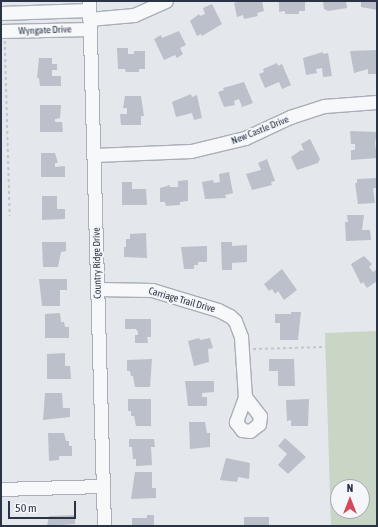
<!DOCTYPE html>
<style>
body{margin:0}
#map{position:relative;width:378px;height:527px;overflow:hidden;background:#e4e7ec;font-family:"Asap Condensed",sans-serif}
div>[style]{position:absolute}
.green>*{inset:0;background:#c9d6c5}
.building>*{inset:0;background:#bbc0ca;transform-origin:0 0}
.path>*{height:1.5px;margin-top:-0.75px;transform-origin:0;background:repeating-linear-gradient(90deg,#c2c5cb 0 3px,transparent 0 6px)}
.roads{filter:drop-shadow(1px 0 #a9aeb7) drop-shadow(-1px 0 #a9aeb7) drop-shadow(0 1px #a9aeb7) drop-shadow(0 -1px #a9aeb7)}
.minor>*{height:13px;margin:-6.5px;padding:0 6.5px;transform-origin:6.5px;border-radius:6.5px;background:#f7f8fa}
span{translate:-50% -50%;white-space:nowrap;text-align:center;line-height:1.15;-webkit-text-stroke:4px #f4f6f9;paint-order:stroke}
.street-label{font-size:10px;color:#2b3445}
.frame{position:absolute;inset:0;border:2px solid #2b3445;pointer-events:none}
.north{position:absolute;left:330px;top:479px;width:40px;height:40px;box-sizing:border-box;background:#f4f6f9;border:1px solid #a4a8b1;border-radius:50%;rotate:0deg;font-size:11px;font-weight:700;line-height:16px;text-align:center;color:#2b3445}
.north::after{content:'';display:block;margin:auto;width:14px;height:18px;background:#d1495b;clip-path:polygon(50% 0,100% 100%,50% 72%,0 100%)}
.scale{position:absolute;left:8px;top:501px;width:68px;height:18px;box-sizing:border-box;border:2px solid #2b3445;border-top:0;padding-left:5px;font-size:12px;line-height:14px;white-space:nowrap;color:#2b3445;-webkit-text-stroke:3px #f4f6f9;paint-order:stroke}
</style>
<div id="map">
<div class="green">
<i style="clip-path:polygon(evenodd,377px 331px,377px 526px,331px 526px,325px 333px,377px 331px,338px 487px,362px 487px,362px 511px,338px 511px,338px 487px)"></i>
</div>
<div class="building">
<i style="clip-path:polygon(240px 1px,262px 1px,264px 11px,257px 13px,258px 16px,244px 19px,243px 15px,237px 17px,234px 3px)"></i>
<i style="clip-path:polygon(279px 1px,305px 1px,305px 11px,299px 11px,299px 14px,285px 14px,285px 11px,279px 12px)"></i>
<i style="clip-path:polygon(323px 1px,346px 1px,347px 8px,328px 11px,324px 9px)"></i>
<i style="clip-path:polygon(361px 1px,377px 1px,377px 10px,361px 7px)"></i>
<i style="clip-path:polygon(212px 4px,222px 24px,202px 36px,201px 34px,197px 36px,190px 21px,199px 14px,200px 16px,205px 14px,203px 8px)"></i>
<i style="clip-path:polygon(179px 31px,186px 45px,180px 48px,183px 54px,177px 58px,175px 55px,164px 60px,154px 39px,161px 35px,162px 38px)"></i>
<i style="clip-path:polygon(117px 48px,128px 48px,128px 54px,134px 54px,134px 51px,145px 51px,145px 69px,139px 69px,139px 72px,126px 72px,125px 69px,118px 69px)"></i>
<i style="clip-path:polygon(377px 50px,377px 74px,368px 74px,368px 69px,354px 73px,350px 51px)"></i>
<i style="clip-path:polygon(323px 52px,323px 54px,328px 53px,332px 76px,323px 77px,322px 68px,316px 69px,317px 73px,306px 75px,303px 58px)"></i>
<i style="clip-path:polygon(39px 58px,52px 58px,52px 64px,57px 64px,57px 70px,52px 70px,52px 76px,61px 76px,61px 86px,40px 86px,39px 78px,37px 78px)"></i>
<i style="clip-path:polygon(277px 63px,278px 66px,282px 64px,291px 85px,282px 89px,279px 82px,265px 88px,259px 74px,264px 72px,263px 69px)"></i>
<i style="clip-path:polygon(244px 82px,253px 103px,242px 107px,239px 99px,234px 101px,235px 105px,224px 107px,218px 92px,224px 90px,223px 88px)"></i>
<i style="clip-path:polygon(191px 94px,192px 97px,197px 95px,202px 118px,194px 120px,192px 113px,176px 117px,172px 102px)"></i>
<i style="clip-path:polygon(125px 96px,141px 96px,144px 116px,141px 116px,141px 125px,121px 125px,120px 114px,127px 114px,127px 108px,123px 108px)"></i>
<i style="clip-path:polygon(40px 105px,61px 105px,60px 118px,55px 119px,55px 122px,62px 122px,63px 132px,40px 132px)"></i>
<i style="clip-path:polygon(350px 131px,377px 132px,375px 143px,377px 158px,351px 160px,351px 150px,355px 150px,355px 144px,351px 144px)"></i>
<i style="clip-path:polygon(310px 139px,320px 159px,318px 163px,297px 170px,291px 157px,301px 150px,304px 151px,301px 144px)"></i>
<i style="clip-path:polygon(41px 153px,55px 153px,58px 163px,55px 163px,55px 167px,65px 166px,65px 177px,41px 177px)"></i>
<i style="clip-path:polygon(267px 159px,275px 181px,271px 182px,272px 185px,252px 190px,246px 174px,261px 170px,258px 163px)"></i>
<i style="clip-path:polygon(229px 172px,233px 193px,225px 195px,226px 198px,205px 199px,202px 182px,213px 180px,214px 183px,220px 182px,219px 174px)"></i>
<i style="clip-path:polygon(377px 178px,377px 188px,373px 188px,375px 203px,358px 204px,355px 183px,357px 183px,357px 179px)"></i>
<i style="clip-path:polygon(188px 180px,188px 201px,180px 202px,180px 205px,166px 206px,165px 202px,160px 202px,160px 188px,170px 185px,170px 187px,178px 187px,178px 181px)"></i>
<i style="clip-path:polygon(122px 182px,132px 182px,132px 189px,146px 189px,147px 205px,122px 205px)"></i>
<i style="clip-path:polygon(42px 196px,57px 196px,57px 209px,65px 209px,65px 219px,42px 220px)"></i>
<i style="clip-path:polygon(347px 215px,364px 215px,362px 230px,370px 230px,371px 240px,346px 241px,345px 222px,348px 222px)"></i>
<i style="clip-path:polygon(146px 233px,147px 258px,124px 257px,124px 247px,126px 247px,126px 239px,130px 239px,130px 234px)"></i>
<i style="clip-path:polygon(42px 242px,66px 242px,66px 251px,61px 252px,58px 267px,43px 267px)"></i>
<i style="clip-path:polygon(221px 242px,232px 242px,232px 246px,247px 245px,247px 262px,232px 263px,232px 270px,222px 270px)"></i>
<i style="clip-path:polygon(207px 246px,207px 262px,198px 262px,198px 265px,194px 265px,194px 269px,184px 269px,181px 247px)"></i>
<i style="clip-path:polygon(364px 256px,372px 264px,369px 267px,373px 272px,377px 269px,377px 281px,367px 288px,363px 282px,361px 284px,351px 264px)"></i>
<i style="clip-path:polygon(282px 269px,297px 290px,284px 300px,278px 291px,275px 294px,272px 289px,269px 291px,264px 284px)"></i>
<i style="clip-path:polygon(39px 279px,67px 279px,67px 290px,60px 290px,60px 306px,42px 306px)"></i>
<i style="clip-path:polygon(291px 312px,301px 312px,298px 340px,280px 340px,280px 323px,275px 323px,275px 314px,291px 314px)"></i>
<i style="clip-path:polygon(60px 313px,61px 322px,64px 322px,65px 327px,69px 327px,69px 338px,45px 338px,45px 314px)"></i>
<i style="clip-path:polygon(125px 319px,151px 319px,151px 337px,147px 337px,148px 343px,135px 343px,135px 335px,138px 335px,138px 332px,136px 329px,125px 329px)"></i>
<i style="clip-path:polygon(199px 338px,200px 340px,210px 338px,213px 348px,208px 349px,209px 362px,194px 366px,188px 341px)"></i>
<i style="clip-path:polygon(65px 353px,65px 366px,70px 366px,71px 379px,47px 379px,47px 354px)"></i>
<i style="clip-path:polygon(152px 359px,150px 387px,135px 387px,133px 376px,131px 376px,130px 371px,127px 371px,127px 360px)"></i>
<i style="clip-path:polygon(269px 359px,294px 359px,295px 386px,278px 386px,278px 371px,269px 371px)"></i>
<i style="clip-path:polygon(185px 381px,214px 381px,214px 392px,202px 393px,202px 397px,207px 397px,207px 406px,188px 406px)"></i>
<i style="clip-path:polygon(45px 393px,62px 393px,63px 408px,70px 408px,70px 417px,43px 420px)"></i>
<i style="clip-path:polygon(128px 399px,151px 399px,151px 426px,136px 426px,134px 416px,131px 416px,131px 411px,128px 411px)"></i>
<i style="clip-path:polygon(309px 399px,308px 426px,291px 426px,291px 420px,287px 421px,286px 400px)"></i>
<i style="clip-path:polygon(189px 422px,205px 422px,207px 433px,210px 433px,210px 447px,190px 449px)"></i>
<i style="clip-path:polygon(48px 433px,64px 433px,66px 441px,69px 441px,69px 446px,72px 446px,72px 456px,59px 456px,59px 460px,49px 461px)"></i>
<i style="clip-path:polygon(285px 438px,306px 457px,288px 474px,278px 465px,287px 454px,278px 446px)"></i>
<i style="clip-path:polygon(129px 439px,154px 439px,155px 447px,151px 447px,152px 465px,136px 466px,136px 459px,133px 459px,132px 447px,129px 447px)"></i>
<i style="clip-path:polygon(226px 458px,250px 463px,249px 479px,238px 477px,237px 482px,220px 480px)"></i>
<i style="clip-path:polygon(135px 472px,152px 472px,152px 488px,156px 488px,156px 498px,131px 499px)"></i>
<i style="clip-path:polygon(75px 515px,75px 524px,47px 526px,49px 516px)"></i>
<i style="clip-path:polygon(147px 515px,154px 515px,154px 526px,132px 526px,132px 518px,147px 518px)"></i>
<i style="left:244px;top:517px;width:25px;height:9px"></i>
</div>
<div class="path">
<i style="left:5px;top:41px;width:175px;rotate:88.4deg"></i>
<i style="left:253px;top:349px;width:73px;rotate:-1.6deg"></i>
</div>
<div class="roads">
<div class="minor">
<i style="left:89px;top:1px;width:525px;rotate:88.36deg"></i>
<i style="left:1px;top:13px;width:88px;rotate:-2deg"></i>
<i style="left:89px;top:19px;width:45px;rotate:-5.1deg"></i>
<i style="left:134px;top:15px;width:35px;rotate:-24deg"></i>
<i style="left:1px;top:31px;width:89px;rotate:-1.3deg"></i>
<i style="left:94px;top:155px;width:97px;rotate:-2.4deg"></i>
<i style="left:191px;top:151px;width:56px;rotate:-13.5deg"></i>
<i style="left:245px;top:138px;width:50px;rotate:-25deg"></i>
<i style="left:290px;top:117px;width:36px;rotate:-18deg"></i>
<i style="left:324px;top:106px;width:53px;rotate:-4.3deg"></i>
<i style="left:97px;top:289px;width:55px;rotate:1deg"></i>
<i style="left:152px;top:290px;width:69px;rotate:16.9deg"></i>
<i style="left:218px;top:310px;width:13px;rotate:27deg"></i>
<i style="left:230px;top:316px;width:7px;rotate:45deg"></i>
<i style="left:235px;top:321px;width:17px;rotate:69deg"></i>
<i style="left:241px;top:337px;width:60px;rotate:86.2deg"></i>
<i style="left:245px;top:397px;width:27px;rotate:110deg"></i>
<i style="left:236px;top:422px;width:10px;rotate:53deg"></i>
<i style="left:242px;top:430px;width:8px;rotate:7deg"></i>
<i style="left:250px;top:431px;width:11px;rotate:-38deg"></i>
<i style="left:259px;top:424px;width:8px;rotate:-83deg"></i>
<i style="left:260px;top:416px;width:24px;rotate:-128deg"></i>
<i style="left:1px;top:489px;width:102px;rotate:-1.7deg"></i>
</div>
</div>
<div class="street-label">
<span style="left:45px;top:30px;rotate:-2deg">Wyngate Drive</span>
<span style="left:260px;top:130px;rotate:-22deg">New Castle Drive</span>
<span style="left:97px;top:263px;rotate:-91deg">Country Ridge Drive</span>
<span style="left:182px;top:300px;rotate:16deg">Carriage Trail Drive</span>
</div>
<div class="frame"></div>
<div class="north">N</div>
<div class="scale">50 m</div>
</div>
